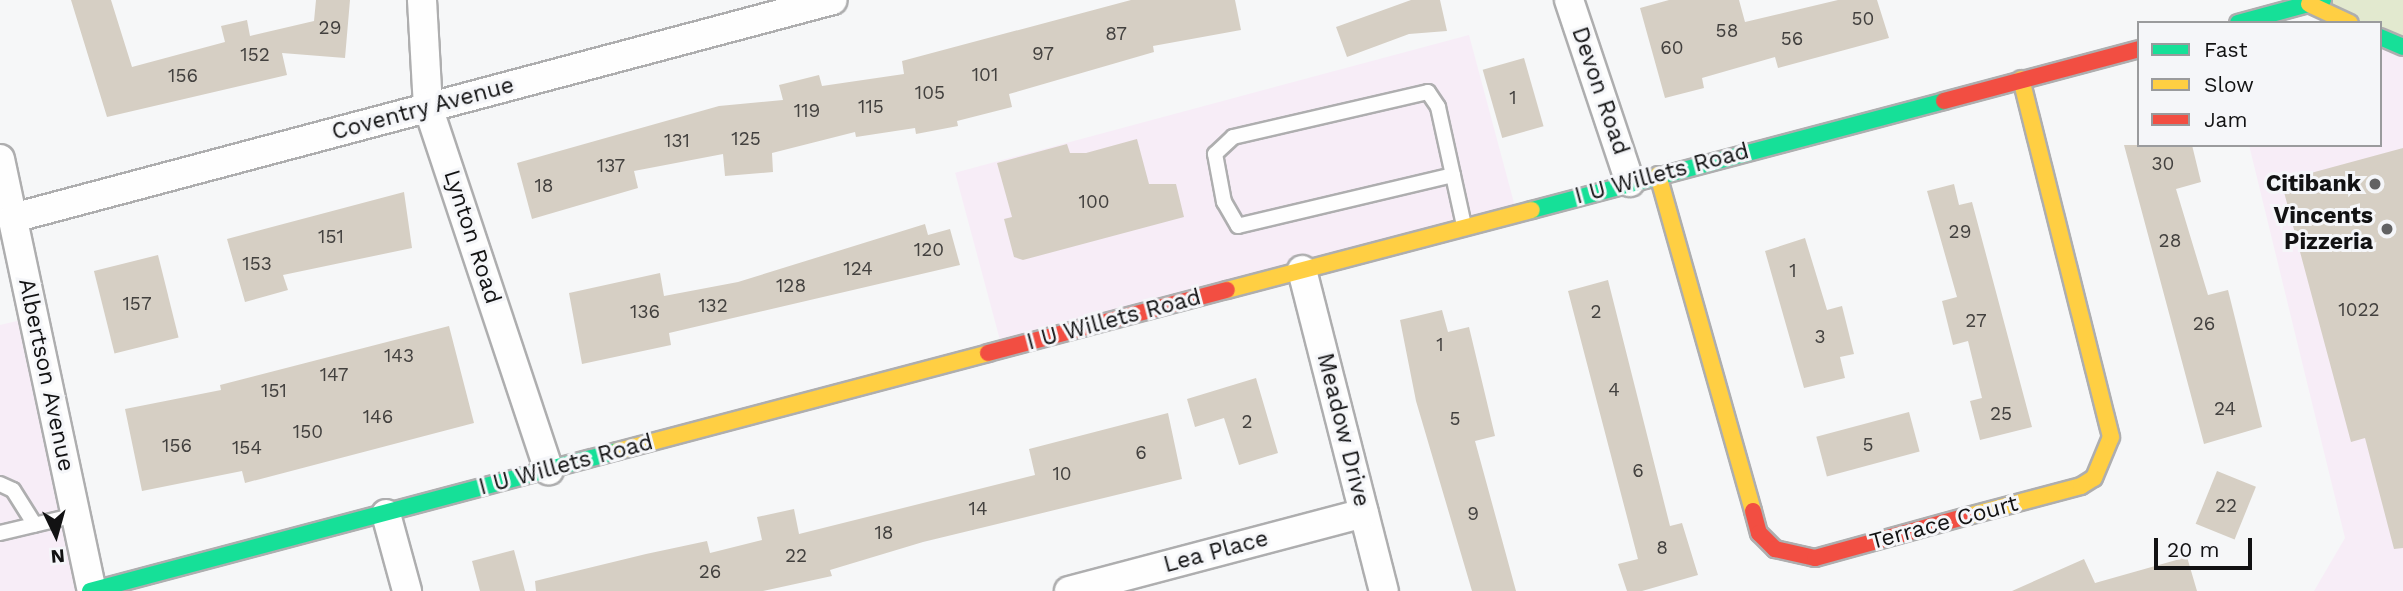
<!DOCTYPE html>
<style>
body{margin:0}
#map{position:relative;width:2403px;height:591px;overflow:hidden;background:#f6f7f8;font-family:"Work Sans",sans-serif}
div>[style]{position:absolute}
.commercial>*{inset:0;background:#f7edf7;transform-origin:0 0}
.green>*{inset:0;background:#e2e9cf}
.building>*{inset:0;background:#d6cfc4;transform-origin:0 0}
.roads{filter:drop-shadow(2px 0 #aeaeaf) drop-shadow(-2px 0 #aeaeaf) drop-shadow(0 2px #aeaeaf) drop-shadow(0 -2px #aeaeaf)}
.lane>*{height:14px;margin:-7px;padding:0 7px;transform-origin:7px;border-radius:7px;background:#fefefe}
.street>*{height:28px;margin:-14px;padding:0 14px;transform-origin:14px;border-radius:14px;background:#fefefe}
.fast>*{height:16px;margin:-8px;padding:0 8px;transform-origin:8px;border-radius:8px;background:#16e098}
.slow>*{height:16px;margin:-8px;padding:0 8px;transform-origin:8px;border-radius:8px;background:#ffcf43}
.jam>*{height:16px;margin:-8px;padding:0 8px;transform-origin:8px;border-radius:8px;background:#f24e42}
.dots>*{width:19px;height:19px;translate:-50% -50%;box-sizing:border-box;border:4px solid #f5f6f9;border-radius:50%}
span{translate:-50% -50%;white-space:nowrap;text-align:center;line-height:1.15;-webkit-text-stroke:6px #f5f6f9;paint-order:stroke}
.number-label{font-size:19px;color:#43413f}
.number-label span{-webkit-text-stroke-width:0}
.street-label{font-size:23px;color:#121213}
.poi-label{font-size:23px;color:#121213;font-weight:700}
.right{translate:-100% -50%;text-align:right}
.legend{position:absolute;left:2137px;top:21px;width:245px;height:126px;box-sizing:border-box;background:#f5f6f9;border:2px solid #9a9b9d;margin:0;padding:9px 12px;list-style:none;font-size:21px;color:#121213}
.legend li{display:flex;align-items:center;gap:14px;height:35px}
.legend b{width:35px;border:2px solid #9a9b9d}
.north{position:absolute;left:21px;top:500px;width:70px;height:70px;-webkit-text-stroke:5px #f5f6f9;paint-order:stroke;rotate:175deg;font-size:19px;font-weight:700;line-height:28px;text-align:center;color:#121213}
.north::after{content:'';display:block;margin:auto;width:24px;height:32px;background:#121213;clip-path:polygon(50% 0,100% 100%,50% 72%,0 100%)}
.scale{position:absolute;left:2154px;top:538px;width:98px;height:32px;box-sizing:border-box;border:4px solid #121213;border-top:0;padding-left:9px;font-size:21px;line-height:24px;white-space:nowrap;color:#121213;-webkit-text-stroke:5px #f5f6f9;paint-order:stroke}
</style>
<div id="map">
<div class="commercial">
<i style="left:1469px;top:35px;width:183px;height:532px;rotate:75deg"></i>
<i style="clip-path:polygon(2380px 37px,2403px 47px,2403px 591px,2314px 591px,2345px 538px,2249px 145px,2380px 145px)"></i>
<i style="clip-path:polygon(34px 317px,90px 591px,0 591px,0 325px)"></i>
</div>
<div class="green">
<i style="clip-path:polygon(2322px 0,2403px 0,2403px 47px,2349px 23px)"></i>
</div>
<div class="building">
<i style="clip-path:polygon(71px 0,111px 0,132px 67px,225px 42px,221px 26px,247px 20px,250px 36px,314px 21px,316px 0,350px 0,345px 58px,282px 53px,287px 75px,107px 117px)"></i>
<i style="clip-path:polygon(1131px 0,1235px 0,1241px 30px,1153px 46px,1154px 52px,1009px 94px,1012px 107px,957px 121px,958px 126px,916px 134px,915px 128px,856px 137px,855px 132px,772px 153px,773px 172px,725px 176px,723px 154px,634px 171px,638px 188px,532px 219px,517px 163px,719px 106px,783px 100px,779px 85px,819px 75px,822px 86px,904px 74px,902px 61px)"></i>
<i style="clip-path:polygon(1411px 0,1440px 0,1447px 31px,1409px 34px,1347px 57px,1336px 27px)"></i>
<i style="clip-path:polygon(1669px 0,1739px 0,1745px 22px,1838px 0,1877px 0,1889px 38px,1778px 68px,1775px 57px,1702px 78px,1704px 88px,1665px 98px,1640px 8px)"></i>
<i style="left:1524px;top:58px;width:71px;height:43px;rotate:74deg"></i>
<i style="clip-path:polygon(1137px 139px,1149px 184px,1176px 184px,1184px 217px,1023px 260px,1014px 257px,1004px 219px,1012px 217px,997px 163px,1067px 144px,1070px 153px,1086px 153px)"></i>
<i style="clip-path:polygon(2124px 145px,2192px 145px,2201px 182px,2176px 189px,2208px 295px,2228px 290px,2262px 427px,2204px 444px)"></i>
<i style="clip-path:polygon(2403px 148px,2403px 548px,2394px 549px,2365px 438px,2351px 442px,2281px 181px)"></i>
<i style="clip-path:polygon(1954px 184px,1959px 205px,1972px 202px,2032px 427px,1980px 440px,1970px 401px,1982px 398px,1968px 341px,1953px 345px,1942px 301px,1957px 297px,1927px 191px)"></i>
<i style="clip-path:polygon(404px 192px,412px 248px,283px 275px,288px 290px,245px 302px,227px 239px)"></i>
<i style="clip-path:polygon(925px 224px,928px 235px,950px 229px,960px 265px,669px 333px,671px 345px,582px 364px,569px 293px,660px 273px,664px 296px,738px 282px)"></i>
<i style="clip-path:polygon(1805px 238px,1827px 310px,1842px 306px,1854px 354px,1840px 357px,1845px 378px,1804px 388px,1765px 251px)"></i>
<i style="left:158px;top:255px;width:85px;height:66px;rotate:76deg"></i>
<i style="clip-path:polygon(1608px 280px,1670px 526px,1682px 523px,1698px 575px,1642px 591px,1627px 591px,1618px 564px,1638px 559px,1568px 291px)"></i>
<i style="clip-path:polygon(1442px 310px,1448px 332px,1469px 327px,1495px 436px,1475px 441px,1516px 591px,1472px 591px,1416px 401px,1400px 320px)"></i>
<i style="clip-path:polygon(449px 326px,474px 423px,245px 483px,242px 471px,142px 491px,125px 409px,221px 390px,220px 385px)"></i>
<i style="clip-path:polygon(1256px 378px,1278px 453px,1239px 465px,1224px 418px,1195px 427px,1187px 399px)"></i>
<i style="left:1909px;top:412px;width:41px;height:96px;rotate:75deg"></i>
<i style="clip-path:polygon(1168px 413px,1182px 479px,923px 542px,830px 570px,832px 576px,763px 591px,536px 591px,535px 581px,646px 554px,707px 541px,710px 553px,762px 540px,757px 517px,794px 509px,799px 534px,1035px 475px,1029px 449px)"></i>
<i style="left:2217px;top:471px;width:42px;height:57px;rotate:22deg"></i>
<i style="clip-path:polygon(514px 550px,525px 591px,480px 591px,472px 561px)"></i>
<i style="clip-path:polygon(2187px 557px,2197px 591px,2012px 591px,2084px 559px,2095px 583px)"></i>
</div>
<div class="roads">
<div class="lane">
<i style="left:1453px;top:175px;width:221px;rotate:166.7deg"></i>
<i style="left:1238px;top:226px;width:28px;rotate:-120deg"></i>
<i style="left:1224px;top:202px;width:49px;rotate:-100.6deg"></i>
<i style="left:1215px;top:154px;width:25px;rotate:-43deg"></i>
<i style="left:1233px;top:137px;width:200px;rotate:-13deg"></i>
<i style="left:1428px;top:92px;width:18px;rotate:56deg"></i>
<i style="left:1438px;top:107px;width:121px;rotate:77.6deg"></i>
<i style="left:0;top:484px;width:14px;rotate:25deg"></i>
<i style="left:13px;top:490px;width:41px;rotate:57.8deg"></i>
<i style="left:0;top:533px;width:78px;rotate:-13.3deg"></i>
</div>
<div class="street">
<i style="left:422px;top:0;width:107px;rotate:86.8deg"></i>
<i style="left:428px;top:107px;width:383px;rotate:71.6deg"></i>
<i style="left:1569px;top:0;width:192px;rotate:71.5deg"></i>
<i style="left:0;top:159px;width:441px;rotate:78deg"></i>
<i style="left:13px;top:218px;width:848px;rotate:-14.89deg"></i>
<i style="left:1302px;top:270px;width:331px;rotate:75.7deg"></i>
<i style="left:386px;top:514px;width:80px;rotate:74.7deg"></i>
<i style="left:1069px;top:591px;width:305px;rotate:-14.8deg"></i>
</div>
<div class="fast">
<i style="left:2238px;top:23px;width:88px;rotate:-15.1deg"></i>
<i style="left:2380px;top:37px;width:25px;rotate:23deg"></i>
<i style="left:1532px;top:210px;width:426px;rotate:-14.8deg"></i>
<i style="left:90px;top:591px;width:546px;rotate:-14.85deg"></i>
</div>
<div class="slow">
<i style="left:2309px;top:4px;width:45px;rotate:24.9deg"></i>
<i style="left:1658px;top:175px;width:349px;rotate:74.2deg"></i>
<i style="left:1227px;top:290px;width:315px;rotate:-14.7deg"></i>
<i style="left:618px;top:451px;width:383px;rotate:-14.8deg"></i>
<i style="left:1968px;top:516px;width:117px;rotate:-14.9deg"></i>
<i style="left:2081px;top:486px;width:15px;rotate:-32deg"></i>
<i style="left:2094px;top:478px;width:44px;rotate:-67.5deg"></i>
<i style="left:2111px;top:437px;width:369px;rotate:-104.1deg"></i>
</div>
<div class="jam">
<i style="left:1944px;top:101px;width:202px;rotate:-14.9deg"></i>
<i style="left:988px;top:353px;width:247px;rotate:-14.8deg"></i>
<i style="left:1753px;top:511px;width:23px;rotate:75deg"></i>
<i style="left:1759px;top:533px;width:23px;rotate:45deg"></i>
<i style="left:1775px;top:549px;width:41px;rotate:12.7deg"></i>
<i style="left:1815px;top:558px;width:159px;rotate:-15.4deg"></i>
</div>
</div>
<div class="dots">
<i style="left:2375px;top:184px;background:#626263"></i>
<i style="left:2387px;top:229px;background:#626263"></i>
</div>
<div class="number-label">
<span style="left:1863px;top:19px">50</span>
<span style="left:330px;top:28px">29</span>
<span style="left:1727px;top:31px">58</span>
<span style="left:1116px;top:34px">87</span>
<span style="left:1792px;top:39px">56</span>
<span style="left:1672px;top:48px">60</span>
<span style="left:1043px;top:54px">97</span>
<span style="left:255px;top:55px">152</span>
<span style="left:985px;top:75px">101</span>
<span style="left:183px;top:76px">156</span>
<span style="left:930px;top:93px">105</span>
<span style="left:1513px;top:98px">1</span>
<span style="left:871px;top:107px">115</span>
<span style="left:807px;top:111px">119</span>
<span style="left:746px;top:139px">125</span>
<span style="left:677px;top:141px">131</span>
<span style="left:2163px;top:164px">30</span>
<span style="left:611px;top:166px">137</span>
<span style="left:544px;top:186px">18</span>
<span style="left:1094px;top:202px">100</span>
<span style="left:1960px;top:232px">29</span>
<span style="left:331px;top:237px">151</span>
<span style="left:2170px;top:241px">28</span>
<span style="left:929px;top:250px">120</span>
<span style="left:257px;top:264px">153</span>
<span style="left:858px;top:269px">124</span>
<span style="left:1793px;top:271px">1</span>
<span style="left:791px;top:286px">128</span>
<span style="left:137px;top:304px">157</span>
<span style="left:713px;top:306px">132</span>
<span style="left:2359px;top:310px">1022</span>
<span style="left:645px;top:312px">136</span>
<span style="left:1596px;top:312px">2</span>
<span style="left:1976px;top:321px">27</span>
<span style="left:2204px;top:324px">26</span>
<span style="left:1820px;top:337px">3</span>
<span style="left:1440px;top:345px">1</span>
<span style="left:399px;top:356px">143</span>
<span style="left:334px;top:375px">147</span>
<span style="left:1614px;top:390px">4</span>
<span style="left:274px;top:391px">151</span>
<span style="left:2225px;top:409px">24</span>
<span style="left:2001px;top:414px">25</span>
<span style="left:378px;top:417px">146</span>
<span style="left:1455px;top:419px">5</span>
<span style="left:1247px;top:422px">2</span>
<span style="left:308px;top:432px">150</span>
<span style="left:1868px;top:445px">5</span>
<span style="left:177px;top:446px">156</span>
<span style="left:247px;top:448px">154</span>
<span style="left:1141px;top:453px">6</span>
<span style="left:1638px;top:471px">6</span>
<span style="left:1062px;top:474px">10</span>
<span style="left:2226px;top:506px">22</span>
<span style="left:978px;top:509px">14</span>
<span style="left:1473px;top:514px">9</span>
<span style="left:884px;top:533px">18</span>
<span style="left:1662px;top:548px">8</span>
<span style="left:796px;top:556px">22</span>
<span style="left:710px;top:572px">26</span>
</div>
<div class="street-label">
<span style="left:1600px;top:91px;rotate:71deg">Devon Road</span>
<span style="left:423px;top:109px;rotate:-15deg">Coventry Avenue</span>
<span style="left:1662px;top:174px;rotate:-15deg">I U Willets Road</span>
<span style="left:472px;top:237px;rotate:72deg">Lynton Road</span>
<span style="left:1114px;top:320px;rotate:-15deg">I U Willets Road</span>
<span style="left:46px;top:375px;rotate:78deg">Albertson Avenue</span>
<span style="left:1343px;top:430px;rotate:76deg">Meadow Drive</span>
<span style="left:566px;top:465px;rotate:-15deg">I U Willets Road</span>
<span style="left:1944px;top:523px;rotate:-15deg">Terrace Court</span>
<span style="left:1216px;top:552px;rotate:-15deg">Lea Place</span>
</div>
<div class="poi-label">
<span class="right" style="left:2361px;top:184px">Citibank</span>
<span class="right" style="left:2373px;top:229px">Vincents<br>Pizzeria</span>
</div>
<ul class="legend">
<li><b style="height:9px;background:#16e098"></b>Fast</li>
<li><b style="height:9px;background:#ffcf43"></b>Slow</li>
<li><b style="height:9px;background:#f24e42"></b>Jam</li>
</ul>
<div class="north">N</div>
<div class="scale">20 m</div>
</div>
